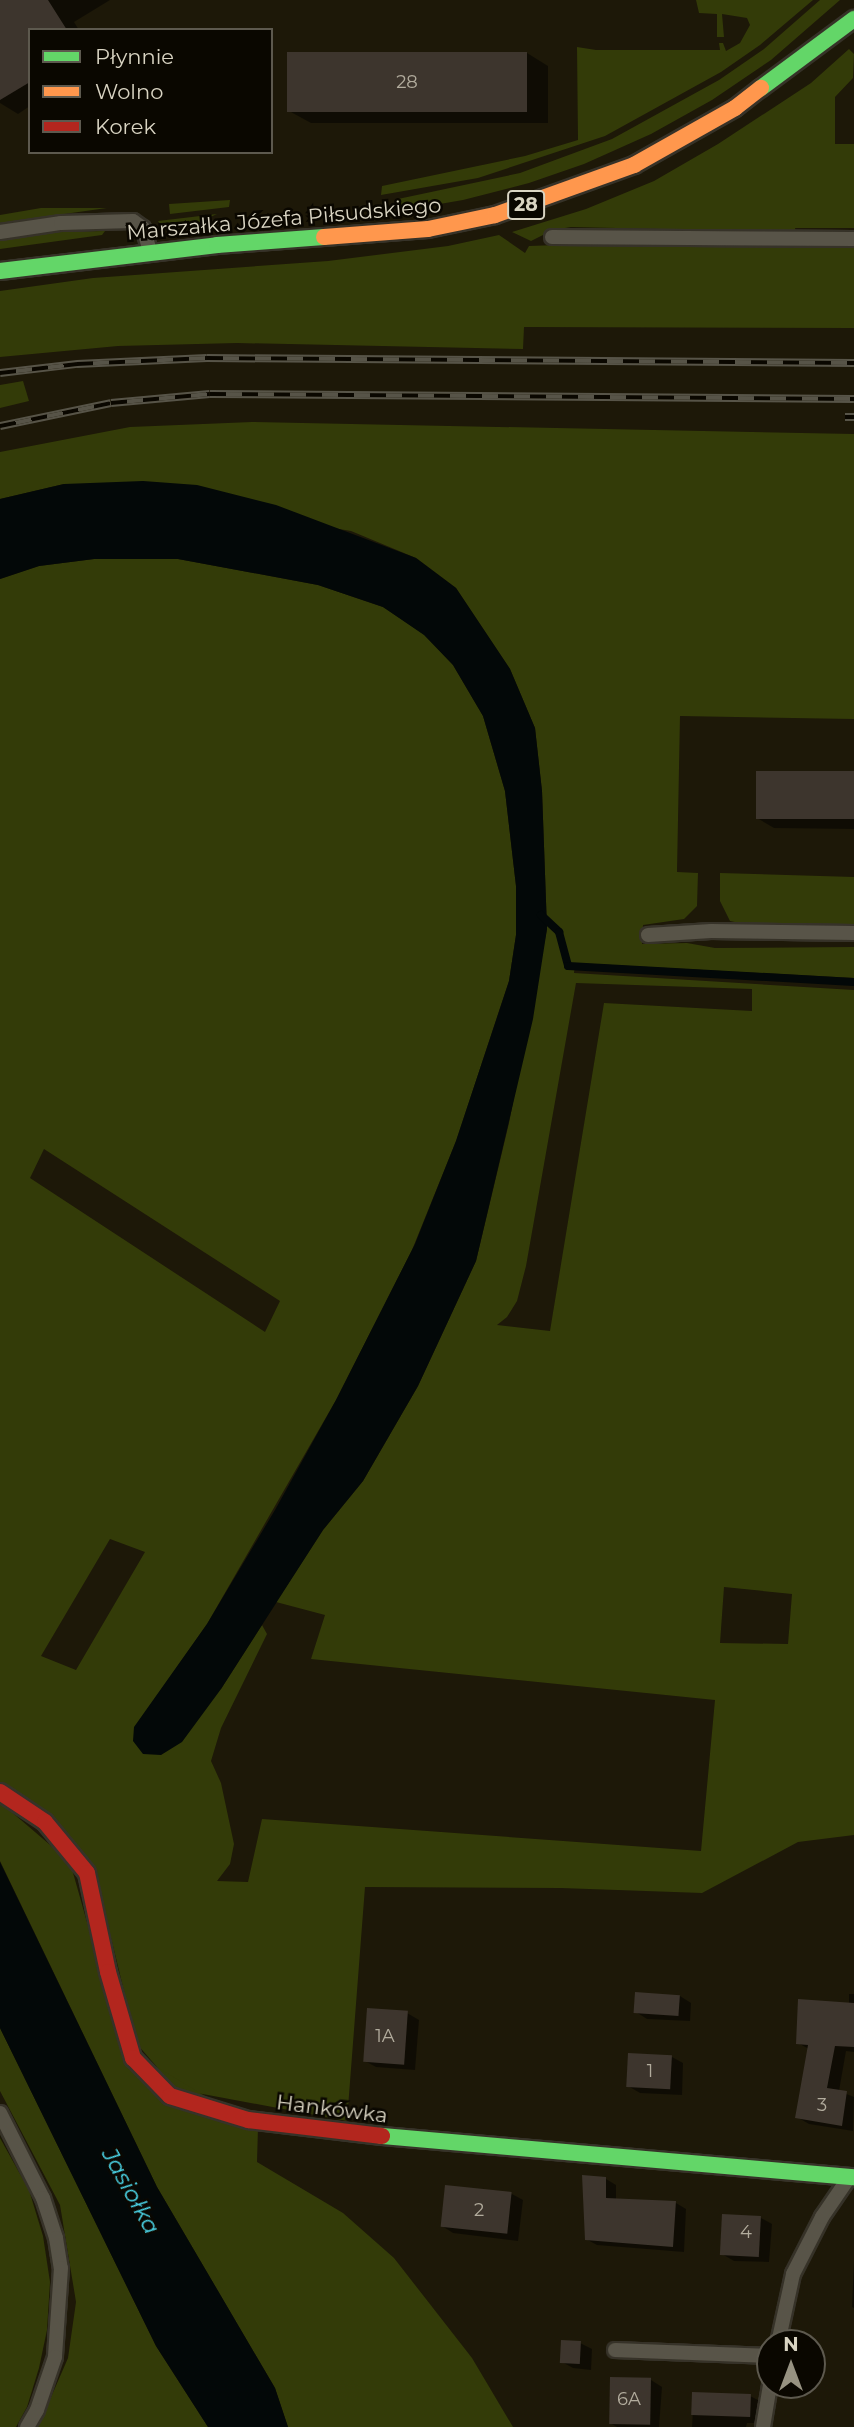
<!DOCTYPE html>
<meta charset="utf-8">
<style>
body{margin:0}
#map{position:relative;width:854px;height:2427px;overflow:hidden;background:#1d1808;font-family:Montserrat,sans-serif}
div>[style]{position:absolute}
.green>*{inset:0;background:#333b08}
.water>*{inset:0;background:#030808}
.shadow>*{inset:0;background:#0007}
.stream>*{height:8px;margin:-4px;padding:0 4px;transform-origin:4px;border-radius:4px;background:#030808}
.building>*{inset:0;background:#3d352d;transform-origin:0 0}
.roads{filter:drop-shadow(2px 0 #363228) drop-shadow(-2px 0 #363228) drop-shadow(0 2px #363228) drop-shadow(0 -2px #363228)}
.lane>*{height:14px;margin:-7px;padding:0 7px;transform-origin:7px;border-radius:7px;background:#585448}
.fast>*{height:16px;margin:-8px;padding:0 8px;transform-origin:8px;border-radius:8px;background:#63d668}
.slow>*{height:16px;margin:-8px;padding:0 8px;transform-origin:8px;border-radius:8px;background:#ff974d}
.jam>*{height:16px;margin:-8px;padding:0 8px;transform-origin:8px;border-radius:8px;background:#b3261e}
.rail>*{height:8px;margin-top:-4px;transform-origin:0;background:repeating-linear-gradient(90deg,#0a0700 0 16px,#575448 0 32px);box-sizing:border-box;border-block:2px solid #575448}
span{translate:-50% -50%;white-space:nowrap;text-align:center;line-height:1.15;-webkit-text-stroke:5px #0a0700;paint-order:stroke}
.number-label{font-size:18px;color:#b2ac9d}
.number-label span{-webkit-text-stroke-width:0}
.shield-label span{padding:2px 5px;background:#0a0700;border:2px solid;border-radius:5px;-webkit-text-stroke-width:0}
.shield-label{font-size:19px;color:#d9d4c2;font-weight:700}
.street-label{font-size:21px;color:#d9d4c2}
.water-label{font-size:23px;color:#4bd4e6;font-style:italic}
.legend{position:absolute;left:28px;top:28px;width:245px;height:126px;box-sizing:border-box;background:#0a0700;border:2px solid #5d594e;margin:0;padding:9px 12px;list-style:none;font-size:21px;color:#d9d4c2}
.legend li{display:flex;align-items:center;gap:14px;height:35px}
.legend b{width:35px;border:2px solid #5d594e}
.north{position:absolute;left:756px;top:2329px;width:70px;height:70px;box-sizing:border-box;background:#0a0700;border:2px solid #5d594e;border-radius:50%;rotate:0deg;font-size:19px;font-weight:700;line-height:28px;text-align:center;color:#d9d4c2}
.north::after{content:'';display:block;margin:auto;width:24px;height:32px;background:#979281;clip-path:polygon(50% 0,100% 100%,50% 72%,0 100%)}
</style>
<div id="map">
<div class="green">
<i style="clip-path:polygon(696px 0,813px 0,760px 45px,721px 72px,605px 136px,478px 178px,381px 195px,382px 186px,525px 156px,578px 140px,577px 47px,596px 50px,720px 50px,719px 43px,723px 43px,726px 51px,740px 43px,750px 25px,747px 18px,722px 14px,724px 37px,717px 37px,717px 14px,699px 13px)"></i>
<i style="clip-path:polygon(820px 0,840px 0,771px 60px,712px 100px,651px 134px,584px 164px,529px 183px,463px 200px,399px 211px,398px 199px,520px 173px,612px 139px,719px 80px,764px 49px)"></i>
<i style="clip-path:polygon(849px 49px,854px 54px,853px 78px,835px 97px,835px 144px,854px 144px,854px 228px,795px 228px,796px 232px,571px 227px,553px 230px,531px 241px,512px 232px,586px 209px,654px 181px,718px 144px,811px 83px)"></i>
<i style="clip-path:polygon(230px 200px,229px 207px,170px 214px,169px 204px)"></i>
<i style="clip-path:polygon(41px 208px,107px 208px,0 223px,0 215px)"></i>
<i style="clip-path:polygon(217px 214px,188px 227px,170px 229px,163px 228px,158px 221px)"></i>
<i style="clip-path:polygon(105px 231px,102px 235px,0 249px,0 238px,45px 232px)"></i>
<i style="clip-path:polygon(499px 235px,525px 253px,529px 246px,586px 244px,854px 244px,854px 328px,524px 327px,523px 349px,237px 343px,118px 346px,0 357px,0 291px,93px 278px,328px 261px,448px 246px)"></i>
<i style="clip-path:polygon(23px 381px,29px 401px,0 408px,0 385px)"></i>
<i style="clip-path:polygon(evenodd,252px 422px,854px 434px,854px 719px,680px 716px,677px 872px,698px 873px,697px 906px,684px 919px,643px 925px,642px 944px,687px 943px,715px 948px,854px 947px,854px 978px,575px 963px,574px 973px,854px 990px,854px 1835px,798px 1842px,702px 1893px,561px 1888px,365px 1887px,347px 2121px,176px 2089px,137px 2044px,102px 1901px,0 1782px,0 579px,39px 566px,94px 559px,178px 559px,318px 585px,383px 607px,425px 635px,453px 665px,483px 716px,505px 791px,516px 886px,516px 935px,509px 981px,456px 1141px,412px 1250px,336px 1400px,207px 1624px,135px 1727px,221px 1689px,262px 1625px,267px 1634px,221px 1728px,211px 1761px,221px 1783px,234px 1844px,230px 1864px,217px 1881px,248px 1882px,262px 1819px,701px 1851px,715px 1700px,311px 1659px,325px 1615px,276px 1602px,323px 1530px,363px 1481px,418px 1386px,476px 1261px,509px 1123px,547px 929px,542px 791px,535px 728px,510px 669px,456px 588px,416px 558px,351px 531px,64px 484px,0 499px,0 452px,130px 427px,252px 422px,576px 983px,752px 989px,752px 1011px,604px 1003px,550px 1331px,497px 1325px,507px 1317px,517px 1301px,526px 1266px,576px 983px,252px 422px,44px 1149px,280px 1301px,265px 1332px,30px 1178px,44px 1149px,252px 422px,110px 1539px,145px 1552px,76px 1670px,41px 1656px,110px 1539px,252px 422px,724px 1587px,792px 1594px,788px 1644px,720px 1643px,724px 1587px)"></i>
<i style="clip-path:polygon(720px 873px,854px 877px,854px 927px,754px 926px,730px 921px,720px 901px)"></i>
<i style="clip-path:polygon(0 1802px,70px 1862px,122px 2046px,258px 2128px,257px 2162px,343px 2213px,394px 2258px,472px 2358px,513px 2427px,288px 2427px,275px 2388px,157px 2187px,0 1861px)"></i>
<i style="clip-path:polygon(0 2028px,156px 2346px,208px 2427px,38px 2427px,68px 2358px,76px 2302px,60px 2205px,0 2091px)"></i>
<i style="clip-path:polygon(0 2138px,29px 2190px,43px 2236px,50px 2282px,47px 2330px,39px 2368px,27px 2407px,16px 2427px,0 2427px)"></i>
</div>
<div class="water">
<i style="clip-path:polygon(143px 481px,197px 485px,276px 505px,416px 558px,456px 588px,510px 669px,535px 728px,542px 791px,547px 929px,533px 1019px,476px 1261px,418px 1386px,363px 1481px,323px 1530px,221px 1689px,182px 1742px,161px 1755px,143px 1754px,133px 1741px,134px 1727px,207px 1624px,275px 1510px,336px 1400px,415px 1244px,456px 1141px,509px 981px,516px 935px,516px 886px,505px 791px,483px 716px,453px 665px,424px 635px,383px 607px,318px 585px,178px 559px,94px 559px,39px 566px,0 579px,0 499px,64px 484px)"></i>
<i style="clip-path:polygon(0 1862px,157px 2187px,275px 2388px,288px 2427px,208px 2427px,156px 2346px,0 2028px)"></i>
</div>
<div class="shadow">
<i style="clip-path:polygon(0 0,110px 0,74px 22px,79px 30px,30px 30px,30px 106px,18px 114px,0 103px)"></i>
<i style="clip-path:polygon(527px 53px,548px 66px,548px 123px,311px 123px,289px 111px)"></i>
<i style="clip-path:polygon(757px 772px,854px 773px,854px 829px,774px 828px,757px 818px)"></i>
<i style="clip-path:polygon(849px 1994px,854px 1994px,854px 2052px,846px 2051px,839px 2091px,854px 2097px,853px 2131px,809px 2124px,797px 2117px,809px 2049px,798px 2043px,849px 2004px)"></i>
<i style="clip-path:polygon(680px 1996px,691px 2003px,690px 2021px,647px 2019px,636px 2012px)"></i>
<i style="clip-path:polygon(407px 2013px,419px 2020px,415px 2070px,376px 2067px,365px 2061px)"></i>
<i style="clip-path:polygon(672px 2057px,683px 2063px,682px 2095px,640px 2093px,628px 2086px)"></i>
<i style="clip-path:polygon(606px 2179px,616px 2185px,616px 2200px,676px 2203px,686px 2209px,684px 2252px,597px 2245px,586px 2239px)"></i>
<i style="clip-path:polygon(512px 2194px,523px 2200px,518px 2241px,453px 2233px,442px 2226px)"></i>
<i style="clip-path:polygon(761px 2218px,772px 2224px,769px 2262px,734px 2261px,722px 2254px)"></i>
<i style="clip-path:polygon(854px 2262px,854px 2308px,852px 2307px)"></i>
<i style="clip-path:polygon(580px 2343px,592px 2349px,591px 2370px,573px 2368px,562px 2362px)"></i>
<i style="clip-path:polygon(651px 2380px,662px 2387px,659px 2427px,617px 2427px,610px 2423px)"></i>
<i style="clip-path:polygon(694px 2393px,750px 2396px,762px 2402px,760px 2423px,747px 2423px,746px 2427px,692px 2427px)"></i>
</div>
<div class="stream">
<i style="left:541px;top:915px;width:25px;rotate:43deg"></i>
<i style="left:559px;top:932px;width:35px;rotate:75deg"></i>
<i style="left:568px;top:966px;width:286px;rotate:3.2deg"></i>
</div>
<div class="building">
<i style="clip-path:polygon(0 0,48px 0,67px 30px,30px 30px,30px 82px,0 100px)"></i>
<i style="left:287px;top:52px;width:240px;height:60px"></i>
<i style="left:756px;top:771px;width:98px;height:48px"></i>
<i style="left:635px;top:1992px;width:45px;height:21px;rotate:4deg"></i>
<i style="clip-path:polygon(798px 1999px,854px 2003px,854px 2047px,835px 2046px,827px 2088px,847px 2091px,842px 2126px,795px 2118px,808px 2045px,796px 2044px)"></i>
<i style="left:367px;top:2008px;width:41px;height:54px;rotate:4deg"></i>
<i style="left:628px;top:2053px;width:44px;height:34px;rotate:3deg"></i>
<i style="clip-path:polygon(582px 2175px,606px 2177px,606px 2198px,676px 2201px,673px 2247px,585px 2240px)"></i>
<i style="left:445px;top:2185px;width:67px;height:42px;rotate:6deg"></i>
<i style="left:722px;top:2214px;width:39px;height:41px;rotate:3deg"></i>
<i style="left:561px;top:2340px;width:20px;height:23px;rotate:3deg"></i>
<i style="left:610px;top:2377px;width:41px;height:47px;rotate:1deg"></i>
<i style="left:692px;top:2392px;width:59px;height:23px;rotate:2deg"></i>
</div>
<div class="roads">
<div class="lane">
<i style="left:0;top:232px;width:62px;rotate:-8.4deg"></i>
<i style="left:61px;top:223px;width:72px;rotate:-1.6deg"></i>
<i style="left:133px;top:221px;width:12px;rotate:35deg"></i>
<i style="left:143px;top:228px;width:24px;rotate:73deg"></i>
<i style="left:552px;top:237px;width:302px;rotate:0.4deg"></i>
<i style="left:648px;top:935px;width:63px;rotate:-3.6deg"></i>
<i style="left:711px;top:931px;width:143px;rotate:0.8deg"></i>
<i style="left:0;top:2113px;width:95px;rotate:63.2deg"></i>
<i style="left:43px;top:2198px;width:42px;rotate:72deg"></i>
<i style="left:56px;top:2238px;width:30px;rotate:81deg"></i>
<i style="left:61px;top:2268px;width:89px;rotate:93.9deg"></i>
<i style="left:55px;top:2357px;width:56px;rotate:108.8deg"></i>
<i style="left:37px;top:2410px;width:20px;rotate:120deg"></i>
<i style="left:778px;top:2343px;width:71px;rotate:-77.7deg"></i>
<i style="left:793px;top:2274px;width:64px;rotate:-63deg"></i>
<i style="left:822px;top:2217px;width:46px;rotate:-55.6deg"></i>
<i style="left:615px;top:2350px;width:155px;rotate:2.2deg"></i>
<i style="left:763px;top:2427px;width:43px;rotate:-80.5deg"></i>
</div>
<div class="fast">
<i style="left:761px;top:88px;width:116px;rotate:-36.6deg"></i>
<i style="left:0;top:271px;width:219px;rotate:-6.8deg"></i>
<i style="left:217px;top:245px;width:107px;rotate:-4.3deg"></i>
<i style="left:382px;top:2136px;width:474px;rotate:5deg"></i>
</div>
<div class="slow">
<i style="left:324px;top:237px;width:104px;rotate:-4.4deg"></i>
<i style="left:428px;top:229px;width:68px;rotate:-11.8deg"></i>
<i style="left:495px;top:215px;width:148px;rotate:-19.8deg"></i>
<i style="left:634px;top:165px;width:116px;rotate:-29.4deg"></i>
<i style="left:735px;top:108px;width:33px;rotate:-38deg"></i>
</div>
<div class="jam">
<i style="left:0;top:1792px;width:54px;rotate:33.7deg"></i>
<i style="left:45px;top:1822px;width:66px;rotate:50.5deg"></i>
<i style="left:87px;top:1873px;width:101px;rotate:78deg"></i>
<i style="left:108px;top:1972px;width:90px;rotate:73.8deg"></i>
<i style="left:133px;top:2058px;width:53px;rotate:45.8deg"></i>
<i style="left:170px;top:2096px;width:82px;rotate:17.1deg"></i>
<i style="left:248px;top:2120px;width:135px;rotate:6.8deg"></i>
</div>
</div>
<div class="rail">
<i style="left:0;top:373px;width:78px;rotate:-6.7deg"></i>
<i style="left:77px;top:364px;width:130px;rotate:-2.6deg"></i>
<i style="left:207px;top:358px;width:647px;rotate:0.44deg"></i>
<i style="left:845px;top:417px;width:9px"></i>
<i style="left:0;top:426px;width:113px;rotate:-11.7deg"></i>
<i style="left:111px;top:403px;width:99px;rotate:-5.2deg"></i>
<i style="left:210px;top:394px;width:644px;rotate:0.44deg"></i>
</div>
<div class="number-label">
<span style="left:407px;top:82px">28</span>
<span style="left:385px;top:2036px">1A</span>
<span style="left:650px;top:2071px">1</span>
<span style="left:822px;top:2105px">3</span>
<span style="left:479px;top:2210px">2</span>
<span style="left:746px;top:2232px">4</span>
<span style="left:629px;top:2399px">6A</span>
</div>
<div class="shield-label">
<span style="left:526px;top:205px">28</span>
</div>
<div class="street-label">
<span style="left:284px;top:219px;rotate:-5deg">Marszałka Józefa Piłsudskiego</span>
<span style="left:332px;top:2109px;rotate:7deg">Hankówka</span>
</div>
<div class="water-label">
<span style="left:131px;top:2191px;rotate:61deg">Jasiołka</span>
</div>
<ul class="legend">
<li><b style="height:9px;background:#63d668"></b>Płynnie</li>
<li><b style="height:9px;background:#ff974d"></b>Wolno</li>
<li><b style="height:9px;background:#b3261e"></b>Korek</li>
</ul>
<div class="north">N</div>
</div>
